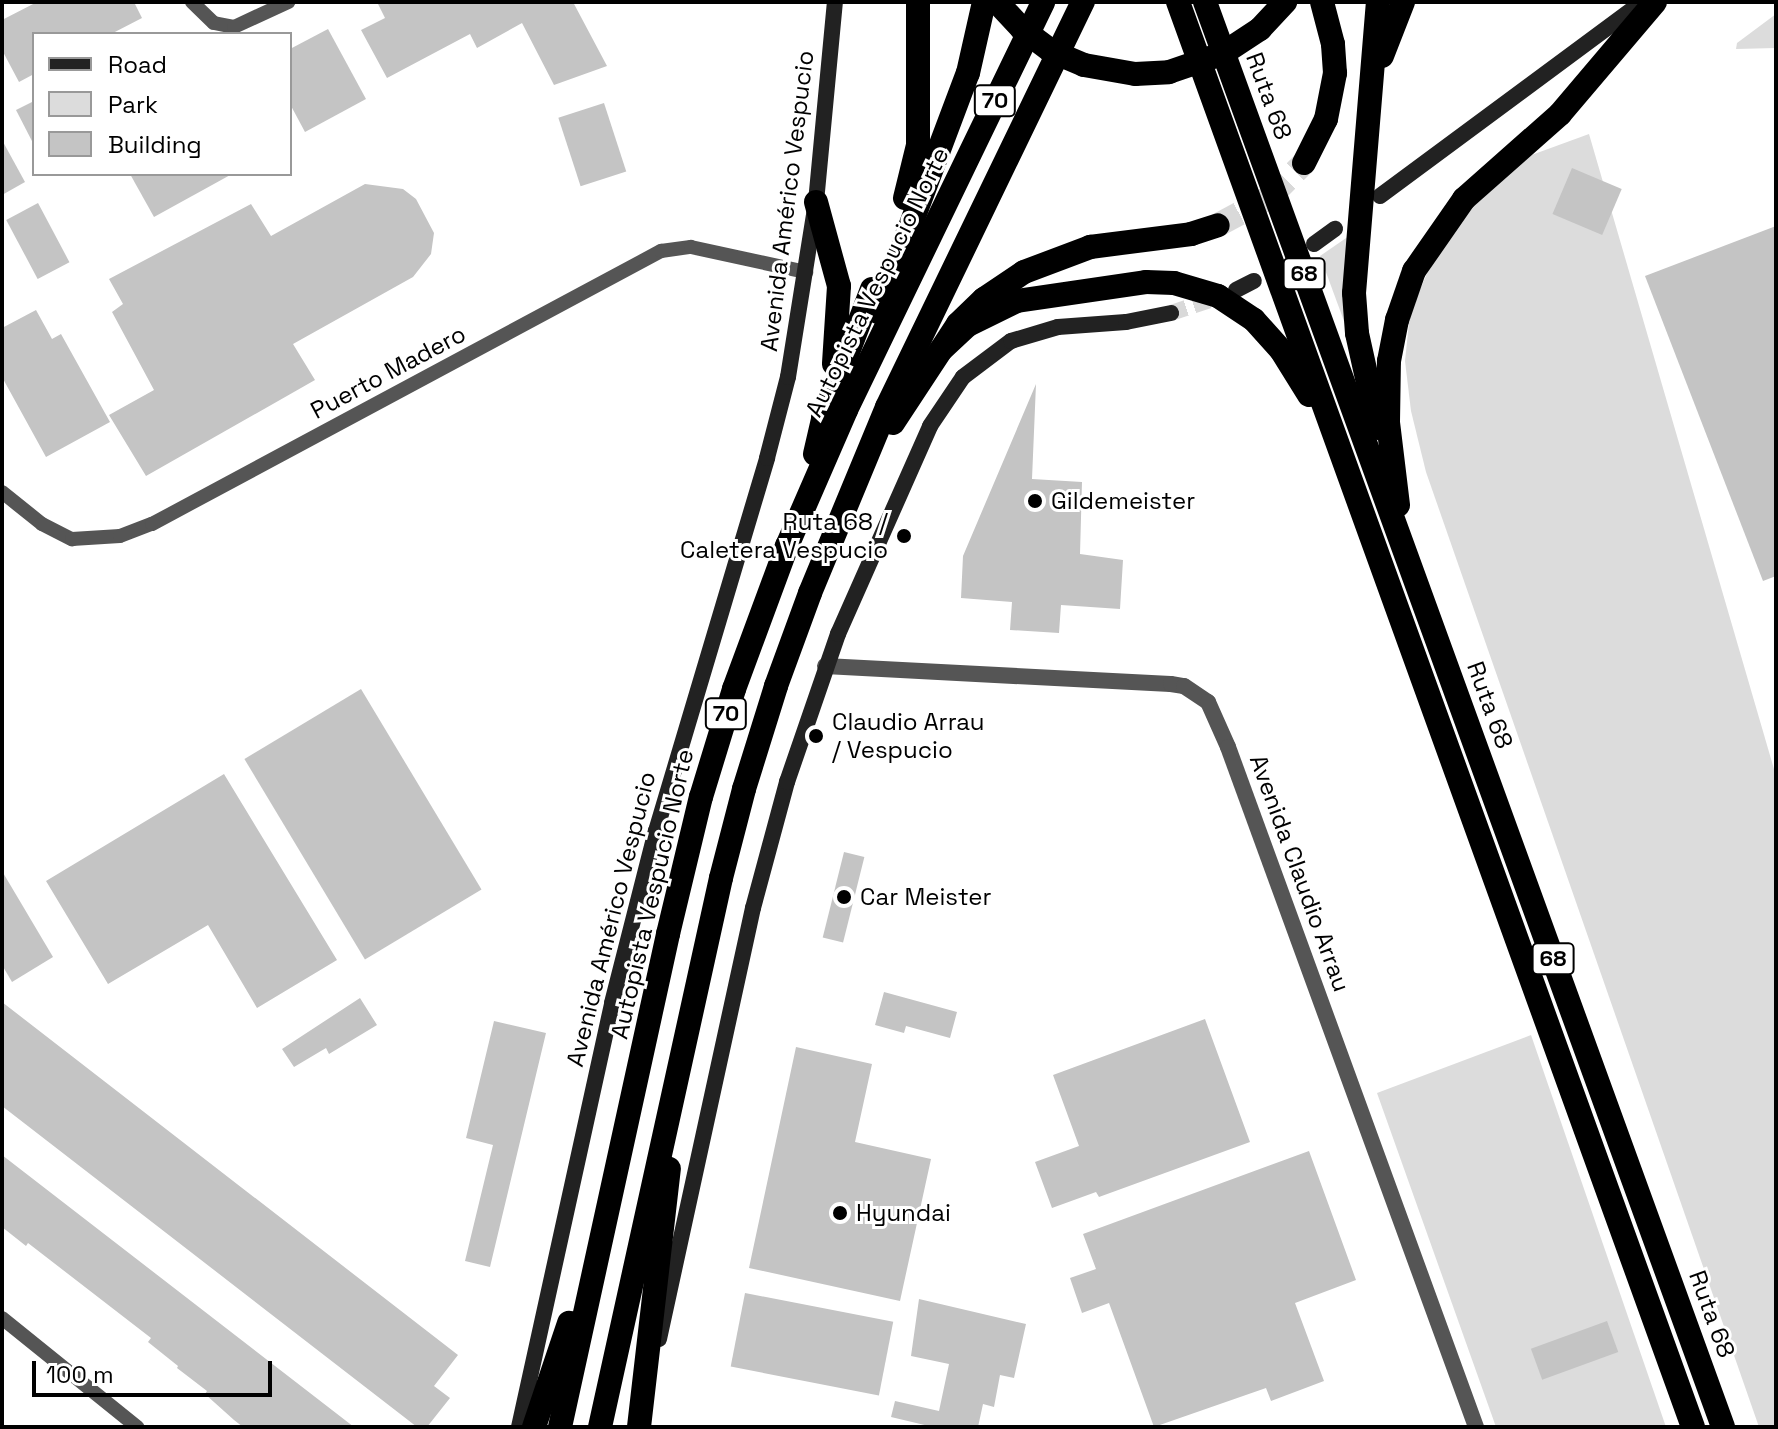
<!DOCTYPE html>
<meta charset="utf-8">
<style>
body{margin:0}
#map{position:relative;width:1778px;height:1429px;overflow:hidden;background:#fff;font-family:"Space Grotesk",sans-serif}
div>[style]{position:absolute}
.green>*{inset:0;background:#dcdcdc}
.building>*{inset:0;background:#c4c4c4;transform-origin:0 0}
.secondary-tunnel>*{height:16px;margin-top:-8px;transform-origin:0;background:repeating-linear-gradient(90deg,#d9d9d9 0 16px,transparent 0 24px)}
.motorway-tunnel>*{height:24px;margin-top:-12px;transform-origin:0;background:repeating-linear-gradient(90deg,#d9d9d9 0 24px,transparent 0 36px)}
.minor>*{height:14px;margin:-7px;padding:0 7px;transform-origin:7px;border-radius:7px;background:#555}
.tertiary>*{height:16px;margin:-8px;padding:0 8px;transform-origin:8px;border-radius:8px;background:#555}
.secondary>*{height:16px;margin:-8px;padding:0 8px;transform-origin:8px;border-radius:8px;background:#222}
.motorway>*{height:24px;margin:-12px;padding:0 12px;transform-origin:12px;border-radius:12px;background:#000}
.dots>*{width:22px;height:22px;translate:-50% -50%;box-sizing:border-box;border:4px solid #fff;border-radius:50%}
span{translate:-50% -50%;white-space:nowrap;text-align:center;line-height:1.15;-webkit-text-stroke:6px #fff;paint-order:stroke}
.shield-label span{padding:2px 6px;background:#fff;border:2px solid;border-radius:6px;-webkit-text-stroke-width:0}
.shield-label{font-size:22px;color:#000;font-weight:700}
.street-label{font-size:24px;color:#000}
.poi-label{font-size:24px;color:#000}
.left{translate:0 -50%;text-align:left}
.right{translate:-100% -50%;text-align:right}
.frame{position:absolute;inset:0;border:4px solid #000;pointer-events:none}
.legend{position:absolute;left:32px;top:32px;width:260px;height:144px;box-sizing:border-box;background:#fff;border:2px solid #999;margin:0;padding:10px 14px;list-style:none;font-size:24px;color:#000}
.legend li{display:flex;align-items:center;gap:16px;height:40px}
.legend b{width:40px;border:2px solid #999}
.scale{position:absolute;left:32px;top:1361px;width:240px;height:36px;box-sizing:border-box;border:4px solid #000;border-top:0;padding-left:10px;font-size:24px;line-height:28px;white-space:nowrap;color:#000;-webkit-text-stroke:6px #fff;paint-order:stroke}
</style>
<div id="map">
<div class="green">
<i style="clip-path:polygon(1776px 14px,1776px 48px,1736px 49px,1737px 43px)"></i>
<i style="clip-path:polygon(1589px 134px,1776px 776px,1776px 1427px,1759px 1427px,1426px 472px,1411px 411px,1405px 361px,1410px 313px,1443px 236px,1512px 162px)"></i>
<i style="clip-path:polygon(1349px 236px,1348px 332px,1320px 256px)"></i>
<i style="clip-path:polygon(1531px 1035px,1666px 1427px,1496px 1427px,1377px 1093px)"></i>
</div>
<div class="building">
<i style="clip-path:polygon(37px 2px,134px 2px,142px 18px,111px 34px,34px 34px,34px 74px,19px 82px,2px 50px,2px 20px)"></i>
<i style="clip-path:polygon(377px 2px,573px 2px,607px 66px,554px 85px,522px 23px,477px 48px,470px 34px,387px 78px,361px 30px,385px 18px)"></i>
<i style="clip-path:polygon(328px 29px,366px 99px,305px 132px,290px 104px,290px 49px)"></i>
<i style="clip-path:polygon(34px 101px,34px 145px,16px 110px)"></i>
<i style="left:604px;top:103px;width:72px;height:48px;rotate:72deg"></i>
<i style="clip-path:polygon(2px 140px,25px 182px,2px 195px)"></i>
<i style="left:1572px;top:168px;width:54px;height:50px;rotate:23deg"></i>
<i style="clip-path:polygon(130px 174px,232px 174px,154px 217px)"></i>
<i style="clip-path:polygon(365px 184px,403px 189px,416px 199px,434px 233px,431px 254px,413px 277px,293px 344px,315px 380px,146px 476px,109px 415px,154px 390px,112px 312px,123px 304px,109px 279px,251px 204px,271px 236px)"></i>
<i style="left:38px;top:203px;width:67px;height:36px;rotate:62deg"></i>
<i style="clip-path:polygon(1776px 226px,1776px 576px,1763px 581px,1645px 276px)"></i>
<i style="clip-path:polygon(36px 310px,52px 339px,61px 334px,110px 422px,46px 457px,2px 377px,2px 328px)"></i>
<i style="clip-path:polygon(1036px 384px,1032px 479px,1082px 482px,1080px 554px,1123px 560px,1120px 609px,1061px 605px,1059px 633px,1010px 630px,1012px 602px,961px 598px,963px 556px)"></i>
<i style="left:361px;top:689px;width:234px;height:136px;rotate:59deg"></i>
<i style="clip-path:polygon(224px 774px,337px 960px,257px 1008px,208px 925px,108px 984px,46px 881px)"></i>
<i style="left:844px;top:852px;width:21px;height:88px;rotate:14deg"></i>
<i style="clip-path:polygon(2px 871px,53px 957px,12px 982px,2px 965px)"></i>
<i style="clip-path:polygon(884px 992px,957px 1012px,950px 1038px,906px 1026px,904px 1033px,875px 1025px)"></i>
<i style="clip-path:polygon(360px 998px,377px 1025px,329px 1054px,326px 1048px,294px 1067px,282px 1049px)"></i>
<i style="clip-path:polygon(2px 1002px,458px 1355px,434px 1386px,450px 1398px,427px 1427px,417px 1427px,2px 1106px)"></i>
<i style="clip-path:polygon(1205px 1019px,1250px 1142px,1099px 1197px,1096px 1192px,1052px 1208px,1035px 1162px,1079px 1146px,1053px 1075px)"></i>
<i style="clip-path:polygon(494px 1021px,546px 1033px,490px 1267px,465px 1261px,493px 1145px,466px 1138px)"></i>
<i style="clip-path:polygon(796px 1047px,872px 1064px,855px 1142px,931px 1159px,900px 1301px,749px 1268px)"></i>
<i style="clip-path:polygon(1309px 1151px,1356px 1280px,1295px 1303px,1324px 1381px,1271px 1401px,1266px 1388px,1154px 1427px,1109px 1303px,1082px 1313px,1070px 1278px,1096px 1269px,1083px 1234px)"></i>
<i style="clip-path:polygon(2px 1155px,354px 1427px,243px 1427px,234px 1420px,205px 1394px,207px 1391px,177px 1368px,178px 1366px,148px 1342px,151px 1338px,28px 1243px,26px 1246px,2px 1227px)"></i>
<i style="left:745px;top:1293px;width:151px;height:75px;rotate:11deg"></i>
<i style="clip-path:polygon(919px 1299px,1026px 1324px,1014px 1378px,1000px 1375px,994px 1407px,983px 1404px,978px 1427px,933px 1427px,891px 1417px,895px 1401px,939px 1411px,949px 1364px,911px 1356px)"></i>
<i style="left:1607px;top:1321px;width:33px;height:81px;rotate:70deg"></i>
</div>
<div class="secondary-tunnel">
<i style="left:1171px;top:313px;width:51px;rotate:-18.4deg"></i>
</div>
<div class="motorway-tunnel">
<i style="left:1218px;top:225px;width:59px;rotate:-28.3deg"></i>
<i style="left:1270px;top:197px;width:48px;rotate:-45deg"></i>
</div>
<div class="minor">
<i style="left:192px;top:2px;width:30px;rotate:44deg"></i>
<i style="left:214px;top:23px;width:20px;rotate:11deg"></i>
<i style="left:234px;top:27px;width:60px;rotate:-24.8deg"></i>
<i style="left:2px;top:492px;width:51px;rotate:38.7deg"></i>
<i style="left:42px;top:524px;width:34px;rotate:27deg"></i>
<i style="left:72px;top:539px;width:48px;rotate:-3.6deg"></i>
<i style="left:120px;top:536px;width:34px;rotate:-21deg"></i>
<i style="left:152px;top:524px;width:578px;rotate:-28.21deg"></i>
<i style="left:661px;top:251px;width:30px;rotate:-8deg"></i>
<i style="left:691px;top:247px;width:118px;rotate:12.3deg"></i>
<i style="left:2px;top:1318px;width:174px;rotate:38.9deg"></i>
</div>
<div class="tertiary">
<i style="left:825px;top:666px;width:346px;rotate:3deg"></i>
<i style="left:1171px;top:684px;width:13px;rotate:9deg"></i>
<i style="left:1184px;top:686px;width:29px;rotate:34deg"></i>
<i style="left:1208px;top:702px;width:49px;rotate:66deg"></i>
<i style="left:1228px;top:747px;width:724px;rotate:69.96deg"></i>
</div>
<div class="secondary">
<i style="left:1380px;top:196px;width:326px;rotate:-36.5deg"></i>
<i style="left:1314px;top:244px;width:26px;rotate:-36deg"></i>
<i style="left:1236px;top:290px;width:20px;rotate:-27deg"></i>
<i style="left:659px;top:1339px;width:441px;rotate:-77.7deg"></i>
<i style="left:753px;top:908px;width:131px;rotate:-74.9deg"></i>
<i style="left:787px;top:782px;width:157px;rotate:-71deg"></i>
<i style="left:838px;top:634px;width:227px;rotate:-66.1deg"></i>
<i style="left:930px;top:426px;width:59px;rotate:-56deg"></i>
<i style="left:963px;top:377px;width:60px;rotate:-36.9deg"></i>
<i style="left:1011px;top:341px;width:49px;rotate:-16.6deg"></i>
<i style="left:1058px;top:327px;width:68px;rotate:-4.2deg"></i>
<i style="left:1126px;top:322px;width:46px;rotate:-11.3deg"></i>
<i style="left:519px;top:1427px;width:434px;rotate:-77.6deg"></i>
<i style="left:612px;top:1003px;width:178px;rotate:-75.7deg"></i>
<i style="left:656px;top:831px;width:389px;rotate:-73.4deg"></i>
<i style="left:767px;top:458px;width:84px;rotate:-75.5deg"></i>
<i style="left:788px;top:377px;width:177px;rotate:-80.9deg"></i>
<i style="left:816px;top:202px;width:201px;rotate:-84.6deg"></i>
</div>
<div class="motorway">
<i style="left:997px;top:2px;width:37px;rotate:47deg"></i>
<i style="left:1022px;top:29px;width:36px;rotate:37deg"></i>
<i style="left:1051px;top:51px;width:36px;rotate:23deg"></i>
<i style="left:1084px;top:65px;width:52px;rotate:10deg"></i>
<i style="left:1135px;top:74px;width:34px;rotate:-3deg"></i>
<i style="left:1169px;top:72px;width:56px;rotate:-18.8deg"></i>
<i style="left:1222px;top:54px;width:45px;rotate:-33.3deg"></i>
<i style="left:1260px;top:29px;width:37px;rotate:-47deg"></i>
<i style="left:1178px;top:2px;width:1515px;rotate:70.13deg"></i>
<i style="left:1205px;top:2px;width:1516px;rotate:70.02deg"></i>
<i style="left:1382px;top:56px;width:58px;rotate:-68.7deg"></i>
<i style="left:1304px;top:163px;width:49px;rotate:-63.4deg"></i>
<i style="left:1326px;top:119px;width:47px;rotate:-78.9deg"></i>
<i style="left:1335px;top:73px;width:29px;rotate:-94deg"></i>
<i style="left:1333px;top:44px;width:43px;rotate:-104.7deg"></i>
<i style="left:905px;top:198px;width:55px;rotate:-76.2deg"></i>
<i style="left:918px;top:145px;width:143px;rotate:-90deg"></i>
<i style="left:816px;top:202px;width:87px;rotate:74.7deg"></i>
<i style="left:839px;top:286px;width:78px;rotate:93.7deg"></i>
<i style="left:878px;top:312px;width:255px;rotate:-69.4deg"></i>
<i style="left:968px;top:73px;width:73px;rotate:-77.3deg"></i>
<i style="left:941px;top:350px;width:37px;rotate:-43deg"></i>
<i style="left:968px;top:325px;width:55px;rotate:-26.1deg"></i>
<i style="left:1017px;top:301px;width:130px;rotate:-8.4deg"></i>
<i style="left:1146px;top:282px;width:28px;rotate:2deg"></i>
<i style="left:1174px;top:283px;width:46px;rotate:16.5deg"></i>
<i style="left:1218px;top:296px;width:43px;rotate:33.7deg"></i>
<i style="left:1254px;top:320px;width:40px;rotate:48deg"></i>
<i style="left:1281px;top:350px;width:53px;rotate:58.1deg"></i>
<i style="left:893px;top:423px;width:118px;rotate:-56.7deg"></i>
<i style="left:958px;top:324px;width:36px;rotate:-44deg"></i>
<i style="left:984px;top:299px;width:48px;rotate:-34deg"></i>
<i style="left:1024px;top:272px;width:71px;rotate:-20.7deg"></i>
<i style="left:1090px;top:247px;width:102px;rotate:-7.3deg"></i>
<i style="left:1191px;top:234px;width:28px;rotate:-18deg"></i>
<i style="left:1378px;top:428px;width:97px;rotate:-102.5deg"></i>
<i style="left:1357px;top:333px;width:40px;rotate:-94.3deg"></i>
<i style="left:1354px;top:293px;width:292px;rotate:-85.3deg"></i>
<i style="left:815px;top:454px;width:37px;rotate:-77deg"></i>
<i style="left:823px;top:418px;width:138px;rotate:-69.2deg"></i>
<i style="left:1398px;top:505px;width:84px;rotate:-96.9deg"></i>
<i style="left:1388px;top:422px;width:61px;rotate:-89.1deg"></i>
<i style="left:1389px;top:361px;width:42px;rotate:-79deg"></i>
<i style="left:1397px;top:320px;width:52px;rotate:-70.9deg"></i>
<i style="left:1414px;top:271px;width:88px;rotate:-55.2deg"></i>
<i style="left:1464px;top:199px;width:128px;rotate:-41.5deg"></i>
<i style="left:1560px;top:114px;width:147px;rotate:-49.7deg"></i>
<i style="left:534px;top:1427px;width:110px;rotate:-71.4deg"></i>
<i style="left:560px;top:1427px;width:505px;rotate:-77.64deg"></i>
<i style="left:668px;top:934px;width:141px;rotate:-76.5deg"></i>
<i style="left:701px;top:797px;width:113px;rotate:-73deg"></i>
<i style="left:734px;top:689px;width:153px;rotate:-69.7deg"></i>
<i style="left:787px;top:546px;width:148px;rotate:-66.5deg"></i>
<i style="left:846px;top:410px;width:453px;rotate:-64.2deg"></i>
<i style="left:600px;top:1427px;width:562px;rotate:-77.57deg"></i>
<i style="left:721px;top:878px;width:92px;rotate:-75.5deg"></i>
<i style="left:744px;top:789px;width:108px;rotate:-72.7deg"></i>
<i style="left:776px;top:686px;width:99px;rotate:-69.9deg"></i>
<i style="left:810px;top:593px;width:201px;rotate:-67.5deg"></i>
<i style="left:887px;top:407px;width:450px;rotate:-64.2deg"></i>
<i style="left:639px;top:1427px;width:260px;rotate:-83.4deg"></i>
</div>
<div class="dots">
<i style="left:1035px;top:501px;background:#000"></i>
<i style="left:904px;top:536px;background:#000"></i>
<i style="left:816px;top:736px;background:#000"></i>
<i style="left:844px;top:897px;background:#000"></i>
<i style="left:840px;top:1213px;background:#000"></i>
</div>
<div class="shield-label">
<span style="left:995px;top:101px">70</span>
<span style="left:1304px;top:274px">68</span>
<span style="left:726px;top:714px">70</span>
<span style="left:1553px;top:959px">68</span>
</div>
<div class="street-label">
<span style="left:1269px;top:96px;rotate:70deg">Ruta 68</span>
<span style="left:787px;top:201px;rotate:-83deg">Avenida Américo Vespucio</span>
<span style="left:877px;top:282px;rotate:-64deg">Autopista Vespucio Norte</span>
<span style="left:388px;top:372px;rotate:-28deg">Puerto Madero</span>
<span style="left:1490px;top:705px;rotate:70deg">Ruta 68</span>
<span style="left:1300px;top:873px;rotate:70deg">Avenida Claudio Arrau</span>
<span style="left:652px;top:894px;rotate:-77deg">Autopista Vespucio Norte</span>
<span style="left:611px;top:919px;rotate:-76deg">Avenida Américo Vespucio</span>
<span style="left:1712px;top:1314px;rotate:70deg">Ruta 68</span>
</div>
<div class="poi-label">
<span class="left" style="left:1051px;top:501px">Gildemeister</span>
<span class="right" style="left:888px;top:536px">Ruta 68 /<br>Caletera Vespucio</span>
<span class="left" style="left:832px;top:736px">Claudio Arrau<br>/ Vespucio</span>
<span class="left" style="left:860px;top:897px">Car Meister</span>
<span class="left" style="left:856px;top:1213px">Hyundai</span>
</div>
<div class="frame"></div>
<ul class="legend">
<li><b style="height:10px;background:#222"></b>Road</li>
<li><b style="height:22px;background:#dcdcdc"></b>Park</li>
<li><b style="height:22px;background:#c4c4c4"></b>Building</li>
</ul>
<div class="scale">100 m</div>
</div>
